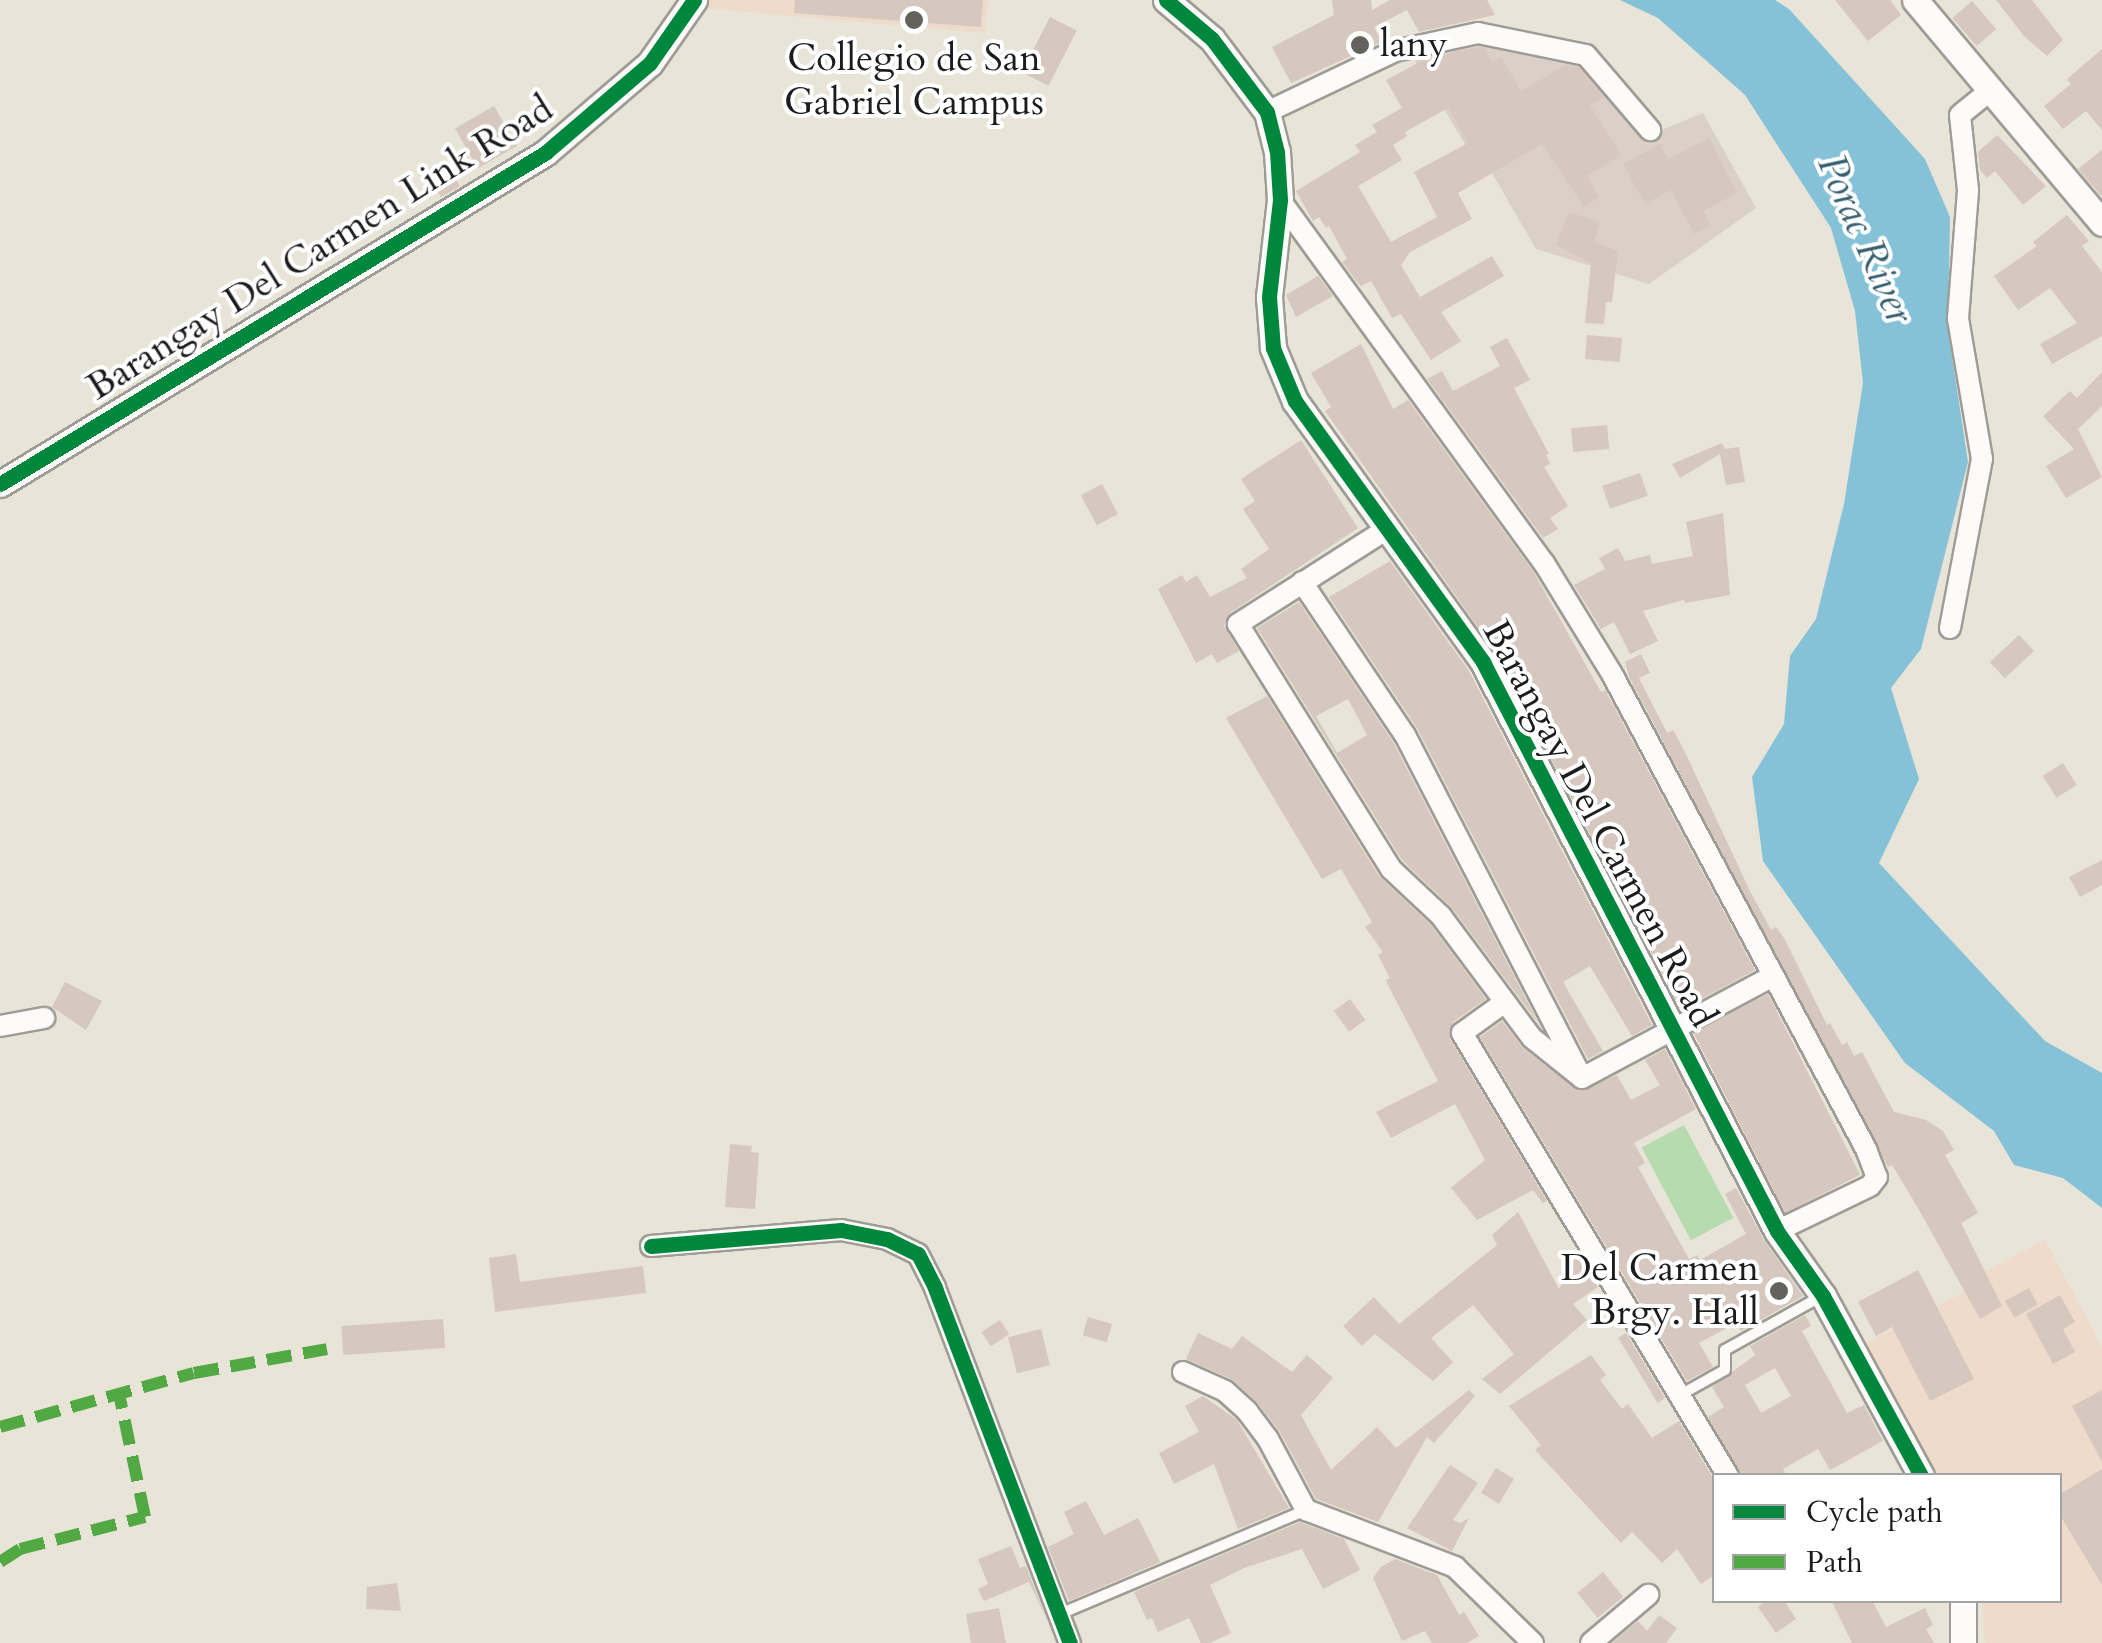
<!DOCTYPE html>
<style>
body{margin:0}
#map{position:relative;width:2102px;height:1643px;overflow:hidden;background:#e8e4d7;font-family:Cardo,serif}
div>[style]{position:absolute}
.built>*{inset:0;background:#efdbcb}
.industrial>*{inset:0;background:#dbd0c8}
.green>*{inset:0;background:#b6dbae;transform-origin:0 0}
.water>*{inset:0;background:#85c2d8}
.building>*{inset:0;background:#d6c8bf;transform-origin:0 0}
.roads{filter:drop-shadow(2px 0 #9e9c95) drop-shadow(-2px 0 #9e9c95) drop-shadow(0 2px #9e9c95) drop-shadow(0 -2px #9e9c95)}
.service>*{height:10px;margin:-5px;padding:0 5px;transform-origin:5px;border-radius:5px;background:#fcfbf9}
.minor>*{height:20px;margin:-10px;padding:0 10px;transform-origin:10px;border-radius:10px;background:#fcfbf9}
.tertiary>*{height:25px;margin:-12.5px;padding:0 12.5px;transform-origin:12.5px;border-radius:12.5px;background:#fcfbf9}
.quiet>*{height:12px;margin-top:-6px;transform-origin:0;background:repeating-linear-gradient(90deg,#52a943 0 25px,transparent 0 37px)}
.cycleway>*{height:15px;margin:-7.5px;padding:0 7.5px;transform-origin:7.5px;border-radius:7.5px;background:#00873e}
.dots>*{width:28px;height:28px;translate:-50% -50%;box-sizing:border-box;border:5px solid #fff;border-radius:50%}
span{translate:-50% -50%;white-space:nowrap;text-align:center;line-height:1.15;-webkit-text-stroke:8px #fff;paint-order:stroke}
.poi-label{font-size:38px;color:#1c1c1c}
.left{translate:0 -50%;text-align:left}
.right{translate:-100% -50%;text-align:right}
.street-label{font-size:38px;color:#1c1c1c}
.water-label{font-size:40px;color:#386071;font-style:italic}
.legend{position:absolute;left:1712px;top:1473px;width:350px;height:130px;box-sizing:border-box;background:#fff;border:2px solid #a4a4a4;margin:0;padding:12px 18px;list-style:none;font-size:30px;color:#1c1c1c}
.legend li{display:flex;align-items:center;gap:20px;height:50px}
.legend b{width:50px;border:2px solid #a4a4a4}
</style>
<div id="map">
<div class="built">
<i style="clip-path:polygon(706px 0,988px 0,985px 33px,700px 8px)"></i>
<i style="clip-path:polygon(2045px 1240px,2102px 1347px,2102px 1643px,1985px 1643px,1982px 1601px,2060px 1600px,2060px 1476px,1935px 1475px,1867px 1343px,1989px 1279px,1986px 1271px)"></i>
</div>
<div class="industrial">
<i style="clip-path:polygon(1481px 35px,1590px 63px,1647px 136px,1703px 113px,1756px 208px,1649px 284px,1536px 249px,1474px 142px,1466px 146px,1414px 59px)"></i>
</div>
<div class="green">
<i style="left:1684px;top:1125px;width:105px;height:48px;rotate:62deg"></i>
</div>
<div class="water">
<i style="clip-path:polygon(1620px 0,1775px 0,1789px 9px,1925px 159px,1950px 217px,1948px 330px,1968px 462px,1921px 649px,1891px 688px,1919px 779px,1879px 863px,2045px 1041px,2102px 1073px,2102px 1208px,2063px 1178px,2014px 1165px,1994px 1131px,1905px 1063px,1763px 861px,1752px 777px,1784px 724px,1790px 656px,1816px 619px,1844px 504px,1863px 383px,1855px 311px,1831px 228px,1745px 95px,1658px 18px)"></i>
</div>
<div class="building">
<i style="clip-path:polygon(795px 0,983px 0,981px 27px,794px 13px)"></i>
<i style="clip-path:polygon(1332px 0,1371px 0,1372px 10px,1390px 0,1487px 0,1495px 15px,1419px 32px,1407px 10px,1374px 27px,1382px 42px,1291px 83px,1272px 47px,1334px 15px)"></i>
<i style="clip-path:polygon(1835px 0,1890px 0,1901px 15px,1868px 41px)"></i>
<i style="clip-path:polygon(1996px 0,2032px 0,2063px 40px,2047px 56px,2024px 36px)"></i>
<i style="left:1972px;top:1px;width:37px;height:26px;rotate:49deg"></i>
<i style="left:1050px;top:17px;width:30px;height:62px;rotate:27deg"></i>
<i style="clip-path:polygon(evenodd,1478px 47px,1485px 48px,1492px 63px,1501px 57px,1521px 91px,1565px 65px,1578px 67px,1604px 97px,1590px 105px,1621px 155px,1587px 176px,1599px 197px,1584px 207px,1542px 144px,1458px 193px,1472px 219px,1410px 252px,1401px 265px,1420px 297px,1492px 256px,1504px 276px,1441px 312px,1461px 341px,1431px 360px,1401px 314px,1392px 318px,1371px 281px,1361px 286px,1357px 282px,1342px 262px,1347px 259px,1329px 226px,1326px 228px,1319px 217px,1313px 221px,1296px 191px,1360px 152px,1355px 145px,1377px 132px,1372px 125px,1402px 108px,1386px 80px,1427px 58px,1478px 47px,1448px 108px,1468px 143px,1414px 172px,1437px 217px,1391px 242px,1358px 186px,1402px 160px,1393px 145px,1407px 136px,1405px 132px,1448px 108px)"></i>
<i style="clip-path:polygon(2102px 49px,2102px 130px,2086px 111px,2063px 129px,2044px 106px,2071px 84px,2067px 79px)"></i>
<i style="left:494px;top:106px;width:46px;height:45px;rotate:60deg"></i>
<i style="clip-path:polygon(1997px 135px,2046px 186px,2023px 205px,1995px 171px,1987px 178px,1980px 170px,1978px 152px)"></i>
<i style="clip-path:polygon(1709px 138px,1737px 193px,1703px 211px,1710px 225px,1694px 234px,1671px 190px,1645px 204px,1623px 164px,1660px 144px,1668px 159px)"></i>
<i style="clip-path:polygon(2102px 150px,2102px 197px,2078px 169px)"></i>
<i style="left:450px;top:169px;width:20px;height:22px;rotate:60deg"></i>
<i style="clip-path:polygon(1569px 212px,1600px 222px,1594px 242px,1618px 251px,1612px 302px,1606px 302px,1604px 324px,1585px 323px,1591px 263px,1556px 245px)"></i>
<i style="clip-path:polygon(2067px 215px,2089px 241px,2082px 246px,2102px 272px,2102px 336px,2052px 364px,2040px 344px,2077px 323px,2050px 288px,2018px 310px,1994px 276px,2037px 246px,2033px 242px)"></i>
<i style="clip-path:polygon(1318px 276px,1333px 296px,1296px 317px,1286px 295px)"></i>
<i style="left:1587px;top:335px;width:35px;height:24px;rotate:5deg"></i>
<i style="clip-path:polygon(1507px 338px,1530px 380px,1514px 388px,1549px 454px,1546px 454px,1550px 464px,1544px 467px,1568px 506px,1550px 518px,1558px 529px,1543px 538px,1427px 379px,1442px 371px,1453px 391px,1500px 366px,1490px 347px)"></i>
<i style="clip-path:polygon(1361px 344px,1393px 409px,1408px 400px,1533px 571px,1601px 692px,1605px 690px,1755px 970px,1681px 1010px,1497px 654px,1325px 411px,1331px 407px,1311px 373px)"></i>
<i style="clip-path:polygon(2102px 372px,2102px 406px,2078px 429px,2102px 477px,2066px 498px,2046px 466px,2074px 449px,2043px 416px,2070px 391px,2077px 398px)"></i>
<i style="left:1607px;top:425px;width:24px;height:36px;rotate:85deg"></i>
<i style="clip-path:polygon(1301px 440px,1358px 528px,1230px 613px,1224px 625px,1239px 651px,1217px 663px,1212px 654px,1196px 663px,1158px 589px,1182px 575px,1186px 582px,1197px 575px,1210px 597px,1247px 578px,1241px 569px,1269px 549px,1243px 509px,1255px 501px,1241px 479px)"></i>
<i style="clip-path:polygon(1722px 443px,1725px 449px,1739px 447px,1745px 482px,1726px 485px,1720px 454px,1680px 478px,1672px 464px)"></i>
<i style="left:1640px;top:473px;width:24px;height:40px;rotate:71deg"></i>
<i style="left:1102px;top:484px;width:34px;height:24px;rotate:62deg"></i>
<i style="clip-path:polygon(1723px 513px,1730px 595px,1685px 603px,1684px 600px,1643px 611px,1658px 641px,1630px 654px,1614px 622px,1601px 629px,1574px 585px,1605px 569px,1599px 558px,1618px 548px,1625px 561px,1650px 555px,1652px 564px,1693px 556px,1686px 522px)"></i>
<i style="clip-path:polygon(1390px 561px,1469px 671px,1652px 1025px,1632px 1036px,1590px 966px,1563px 982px,1603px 1051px,1588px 1059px,1417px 728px,1329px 597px)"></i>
<i style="clip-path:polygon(evenodd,1299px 602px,1393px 742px,1539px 1024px,1452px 908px,1402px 860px,1257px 628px,1299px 602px,1348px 699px,1367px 735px,1337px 753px,1316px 716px,1348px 699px)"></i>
<i style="left:2019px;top:635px;width:22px;height:40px;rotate:47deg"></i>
<i style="clip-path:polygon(1641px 654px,1650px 673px,1639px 678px,1667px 733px,1673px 730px,1683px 748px,1750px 891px,1771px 930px,1776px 927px,1784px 938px,1827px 1025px,1830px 1023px,1842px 1045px,1847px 1042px,1854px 1056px,1862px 1052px,1894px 1112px,1926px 1120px,1943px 1131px,1954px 1150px,1945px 1155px,1978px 1213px,1961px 1223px,2002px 1306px,1980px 1319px,1918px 1208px,1892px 1165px,1888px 1167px,1629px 677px,1625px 662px)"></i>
<i style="clip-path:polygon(1267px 696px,1379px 876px,1431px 925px,1486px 999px,1453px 1022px,1450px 1039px,1547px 1201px,1543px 1203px,1533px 1190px,1477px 1220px,1451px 1188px,1485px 1160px,1455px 1104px,1391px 1138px,1376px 1112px,1438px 1081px,1390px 989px,1386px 980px,1390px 978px,1378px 955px,1383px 952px,1365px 927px,1372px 922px,1341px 869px,1322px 879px,1226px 718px)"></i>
<i style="left:2063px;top:763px;width:26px;height:24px;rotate:58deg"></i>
<i style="clip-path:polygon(2102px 860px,2102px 885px,2080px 897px,2069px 877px)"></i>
<i style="clip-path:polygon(65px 982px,102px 1001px,86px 1030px,52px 1007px)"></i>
<i style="left:1768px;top:994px;width:203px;height:84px;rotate:63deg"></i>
<i style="left:1350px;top:999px;width:26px;height:20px;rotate:54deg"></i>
<i style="clip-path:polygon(1502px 1021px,1523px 1048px,1579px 1091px,1617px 1075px,1631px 1100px,1660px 1085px,1645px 1060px,1665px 1049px,1696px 1109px,1634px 1143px,1645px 1163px,1638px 1167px,1689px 1259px,1697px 1255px,1700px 1260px,1746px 1234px,1725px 1194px,1736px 1188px,1764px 1240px,1803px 1296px,1741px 1331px,1736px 1323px,1699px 1343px,1713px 1367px,1687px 1381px,1480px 1037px)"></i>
<i style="clip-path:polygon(730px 1144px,752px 1146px,751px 1152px,759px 1153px,755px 1209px,725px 1207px)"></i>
<i style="clip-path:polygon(1518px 1212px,1559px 1289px,1578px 1253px,1598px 1287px,1573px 1304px,1587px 1320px,1500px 1394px,1482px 1379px,1514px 1354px,1473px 1305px,1431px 1338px,1453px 1362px,1433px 1381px,1375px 1334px,1362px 1346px,1343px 1326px,1374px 1297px,1399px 1324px,1497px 1245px,1492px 1235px)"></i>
<i style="clip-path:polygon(516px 1254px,520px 1282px,643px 1266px,646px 1293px,495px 1312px,489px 1258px)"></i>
<i style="clip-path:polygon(1918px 1270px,1974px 1379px,1930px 1401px,1892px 1327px,1876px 1336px,1858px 1302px)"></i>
<i style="left:2029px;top:1288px;width:19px;height:27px;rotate:62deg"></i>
<i style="clip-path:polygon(2060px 1295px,2075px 1322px,2063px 1329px,2075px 1352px,2053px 1364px,2026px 1314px)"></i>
<i style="clip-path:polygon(evenodd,1805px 1315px,1811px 1326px,1802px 1331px,1847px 1413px,1864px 1405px,1883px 1441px,1830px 1470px,1818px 1449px,1783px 1469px,1787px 1476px,1742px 1476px,1708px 1417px,1724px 1407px,1712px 1387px,1755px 1355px,1750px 1346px,1805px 1315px,1775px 1368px,1791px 1396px,1761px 1413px,1745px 1385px,1775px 1368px)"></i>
<i style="left:1088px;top:1317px;width:25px;height:19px;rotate:16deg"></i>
<i style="left:443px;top:1319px;width:29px;height:102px;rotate:86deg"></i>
<i style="left:1000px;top:1320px;width:17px;height:22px;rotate:57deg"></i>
<i style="left:1041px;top:1329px;width:37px;height:34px;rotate:76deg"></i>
<i style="clip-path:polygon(1198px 1333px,1232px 1349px,1242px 1336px,1292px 1372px,1307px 1355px,1333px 1378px,1301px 1415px,1331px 1470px,1377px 1427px,1396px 1448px,1469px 1390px,1475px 1396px,1434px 1443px,1427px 1437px,1378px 1522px,1316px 1499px,1280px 1432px,1256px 1401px,1231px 1379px,1186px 1359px)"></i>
<i style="left:1626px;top:1333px;width:76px;height:9px;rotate:59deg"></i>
<i style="clip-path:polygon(1591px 1355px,1606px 1375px,1600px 1380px,1622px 1409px,1628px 1404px,1652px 1438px,1679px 1421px,1714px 1480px,1714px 1575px,1701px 1584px,1677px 1549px,1662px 1563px,1632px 1532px,1621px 1543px,1535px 1450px,1541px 1445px,1509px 1406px)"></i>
<i style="clip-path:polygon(2102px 1390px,2102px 1462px,2072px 1406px)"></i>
<i style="clip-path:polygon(1203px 1396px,1237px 1420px,1289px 1508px,1238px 1529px,1214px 1464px,1174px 1484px,1159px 1453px,1199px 1432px,1185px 1406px)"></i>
<i style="clip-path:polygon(1450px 1465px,1478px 1483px,1453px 1520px,1460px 1523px,1469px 1518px,1452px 1551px,1407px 1528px)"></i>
<i style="left:1496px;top:1468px;width:21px;height:29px;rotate:31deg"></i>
<i style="clip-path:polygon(2102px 1469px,2102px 1585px,2060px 1515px,2060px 1494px)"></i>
<i style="clip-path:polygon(1086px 1501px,1104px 1535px,1138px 1518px,1160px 1562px,1069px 1601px,1048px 1547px,1074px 1534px,1064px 1512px)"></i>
<i style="clip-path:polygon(1300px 1522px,1344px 1539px,1360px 1570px,1323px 1589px,1302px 1549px,1244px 1568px,1210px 1585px,1231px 1633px,1210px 1643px,1201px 1643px,1189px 1618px,1158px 1632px,1152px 1618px,1147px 1620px,1134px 1592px)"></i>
<i style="clip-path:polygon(1011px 1546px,1020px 1568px,1026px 1566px,1046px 1618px,1029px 1582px,984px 1601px,978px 1589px,988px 1584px,978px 1559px)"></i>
<i style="clip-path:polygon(1395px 1559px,1437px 1575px,1459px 1615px,1464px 1612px,1479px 1636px,1467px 1643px,1432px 1643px,1425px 1631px,1402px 1641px,1373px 1578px,1381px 1567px)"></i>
<i style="left:1603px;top:1572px;width:32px;height:33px;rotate:51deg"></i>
<i style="clip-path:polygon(397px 1583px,401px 1611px,366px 1609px,367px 1587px)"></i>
<i style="clip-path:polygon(1767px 1600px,1784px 1600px,1796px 1619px,1776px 1633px,1758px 1607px)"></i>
<i style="clip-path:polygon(1831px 1600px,1872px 1600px,1886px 1627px,1925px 1608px,1933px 1625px,1926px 1629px,1934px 1643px,1852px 1643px)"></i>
<i style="clip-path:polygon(999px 1608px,1006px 1643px,971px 1643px,966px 1614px)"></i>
<i style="clip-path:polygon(1659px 1615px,1677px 1628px,1666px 1643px,1612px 1643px,1638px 1621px,1647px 1631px)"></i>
</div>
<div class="roads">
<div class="service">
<i style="left:1680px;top:1395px;width:51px;rotate:-29.1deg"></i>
<i style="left:1725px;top:1370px;width:20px;rotate:-90deg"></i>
<i style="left:1725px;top:1350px;width:109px;rotate:-29.2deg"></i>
<i style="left:1060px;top:1614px;width:267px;rotate:-22.9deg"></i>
</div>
<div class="minor">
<i style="left:1267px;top:112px;width:142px;rotate:-25.5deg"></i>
<i style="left:1395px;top:51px;width:85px;rotate:-12.2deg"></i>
<i style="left:1478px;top:33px;width:110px;rotate:11.5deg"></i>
<i style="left:1586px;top:55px;width:99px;rotate:49.5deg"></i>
<i style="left:1280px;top:200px;width:449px;rotate:54deg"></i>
<i style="left:1544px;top:563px;width:130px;rotate:58.5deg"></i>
<i style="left:1612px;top:674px;width:539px;rotate:61.86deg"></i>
<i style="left:1866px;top:1149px;width:30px;rotate:69deg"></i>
<i style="left:1877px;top:1177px;width:11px;rotate:128deg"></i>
<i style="left:1870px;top:1186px;width:103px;rotate:154.2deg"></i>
<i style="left:1387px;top:529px;width:177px;rotate:147.5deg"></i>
<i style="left:1238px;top:624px;width:289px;rotate:58deg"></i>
<i style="left:1391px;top:869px;width:69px;rotate:43.2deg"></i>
<i style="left:1441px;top:916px;width:152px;rotate:53.3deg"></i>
<i style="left:1532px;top:1038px;width:64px;rotate:38.7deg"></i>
<i style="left:1302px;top:582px;width:184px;rotate:56.1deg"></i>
<i style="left:1405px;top:735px;width:384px;rotate:62.7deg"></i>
<i style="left:1950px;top:628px;width:172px;rotate:-79.3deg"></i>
<i style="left:1982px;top:459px;width:143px;rotate:-99.7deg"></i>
<i style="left:1958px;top:318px;width:128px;rotate:-85.5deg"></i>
<i style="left:1968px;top:190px;width:75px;rotate:-96.1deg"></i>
<i style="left:1960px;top:115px;width:40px;rotate:-39deg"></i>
<i style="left:1505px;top:1002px;width:53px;rotate:144.2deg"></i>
<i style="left:1462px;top:1033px;width:517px;rotate:59.02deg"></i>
<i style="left:0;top:1026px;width:45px;rotate:-10.3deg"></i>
<i style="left:1582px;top:1078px;width:217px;rotate:-28.1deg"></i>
<i style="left:651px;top:1246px;width:191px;rotate:-4.8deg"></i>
<i style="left:841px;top:1230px;width:47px;rotate:11.1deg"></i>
<i style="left:887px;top:1239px;width:34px;rotate:26deg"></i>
<i style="left:918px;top:1254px;width:38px;rotate:63deg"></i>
<i style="left:935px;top:1288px;width:380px;rotate:69.2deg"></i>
<i style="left:1183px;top:1372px;width:46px;rotate:24.3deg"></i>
<i style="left:1225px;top:1391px;width:30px;rotate:42deg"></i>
<i style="left:1247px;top:1411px;width:35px;rotate:53deg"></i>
<i style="left:1268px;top:1439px;width:81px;rotate:61.8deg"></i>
<i style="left:1306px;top:1510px;width:160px;rotate:20.9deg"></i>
<i style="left:1455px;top:1567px;width:109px;rotate:44.3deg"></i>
<i style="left:1591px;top:1643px;width:75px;rotate:-40.1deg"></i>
</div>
<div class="tertiary">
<i style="left:1166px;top:0;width:60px;rotate:40.3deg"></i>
<i style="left:1212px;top:39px;width:91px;rotate:53deg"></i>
<i style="left:1267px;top:112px;width:41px;rotate:76deg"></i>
<i style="left:1277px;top:152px;width:48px;rotate:86.4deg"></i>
<i style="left:1280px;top:200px;width:98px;rotate:96.5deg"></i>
<i style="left:1269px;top:297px;width:51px;rotate:85.5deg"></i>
<i style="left:1273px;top:348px;width:57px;rotate:67.5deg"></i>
<i style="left:1295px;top:401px;width:322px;rotate:54.2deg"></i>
<i style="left:1483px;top:662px;width:640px;rotate:62.67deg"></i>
<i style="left:1777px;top:1231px;width:80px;rotate:54.7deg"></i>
<i style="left:1823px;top:1296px;width:205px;rotate:61.4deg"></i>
<i style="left:1915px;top:0;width:291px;rotate:50deg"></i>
<i style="left:0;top:484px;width:638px;rotate:-31.27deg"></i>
<i style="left:545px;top:153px;width:138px;rotate:-40.6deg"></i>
<i style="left:650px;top:63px;width:77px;rotate:-55.1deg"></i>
<i style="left:1963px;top:1643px;width:43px;rotate:-90deg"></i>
</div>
</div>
<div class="quiet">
<i style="left:0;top:1427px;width:201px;rotate:-15.6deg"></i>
<i style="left:194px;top:1373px;width:135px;rotate:-10.2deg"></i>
<i style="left:0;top:1562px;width:24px;rotate:-33deg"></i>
<i style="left:20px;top:1549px;width:129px;rotate:-14.4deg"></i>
<i style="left:145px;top:1517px;width:126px;rotate:-101.9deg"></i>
</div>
<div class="cycleway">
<i style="left:1166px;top:0;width:60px;rotate:40.3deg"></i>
<i style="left:1212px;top:39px;width:91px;rotate:53deg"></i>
<i style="left:1267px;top:112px;width:41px;rotate:76deg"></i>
<i style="left:1277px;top:152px;width:48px;rotate:86.4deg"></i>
<i style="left:1280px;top:200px;width:98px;rotate:96.5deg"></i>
<i style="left:1269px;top:297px;width:51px;rotate:85.5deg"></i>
<i style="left:1273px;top:348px;width:57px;rotate:67.5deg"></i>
<i style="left:1295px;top:401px;width:322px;rotate:54.2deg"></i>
<i style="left:1483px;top:662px;width:640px;rotate:62.67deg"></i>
<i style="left:1777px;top:1231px;width:80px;rotate:54.7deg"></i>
<i style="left:1823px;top:1296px;width:205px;rotate:61.4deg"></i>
<i style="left:0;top:484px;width:638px;rotate:-31.27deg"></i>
<i style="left:545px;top:153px;width:138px;rotate:-40.6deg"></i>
<i style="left:650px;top:63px;width:77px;rotate:-55.1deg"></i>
<i style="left:651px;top:1246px;width:191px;rotate:-4.8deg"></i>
<i style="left:841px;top:1230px;width:47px;rotate:11.1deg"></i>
<i style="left:887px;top:1239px;width:34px;rotate:26deg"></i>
<i style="left:918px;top:1254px;width:38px;rotate:63deg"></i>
<i style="left:935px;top:1288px;width:380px;rotate:69.2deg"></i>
</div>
<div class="dots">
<i style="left:914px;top:20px;background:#63625d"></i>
<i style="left:1360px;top:45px;background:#63625d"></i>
<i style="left:1779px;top:1291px;background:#63625d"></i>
</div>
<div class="poi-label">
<span class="left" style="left:1380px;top:45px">lany</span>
<span style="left:914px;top:81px">Collegio de San<br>Gabriel Campus</span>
<span class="right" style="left:1759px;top:1291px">Del Carmen<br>Brgy. Hall</span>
</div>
<div class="street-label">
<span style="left:320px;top:248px;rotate:-32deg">Barangay Del Carmen Link Road</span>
<span style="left:1599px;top:824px;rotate:62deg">Barangay Del Carmen Road</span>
</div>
<div class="water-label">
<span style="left:1865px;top:239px;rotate:66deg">Porac River</span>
</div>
<ul class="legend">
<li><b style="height:12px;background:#00873e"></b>Cycle path</li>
<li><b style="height:12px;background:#52a943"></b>Path</li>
</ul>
</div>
